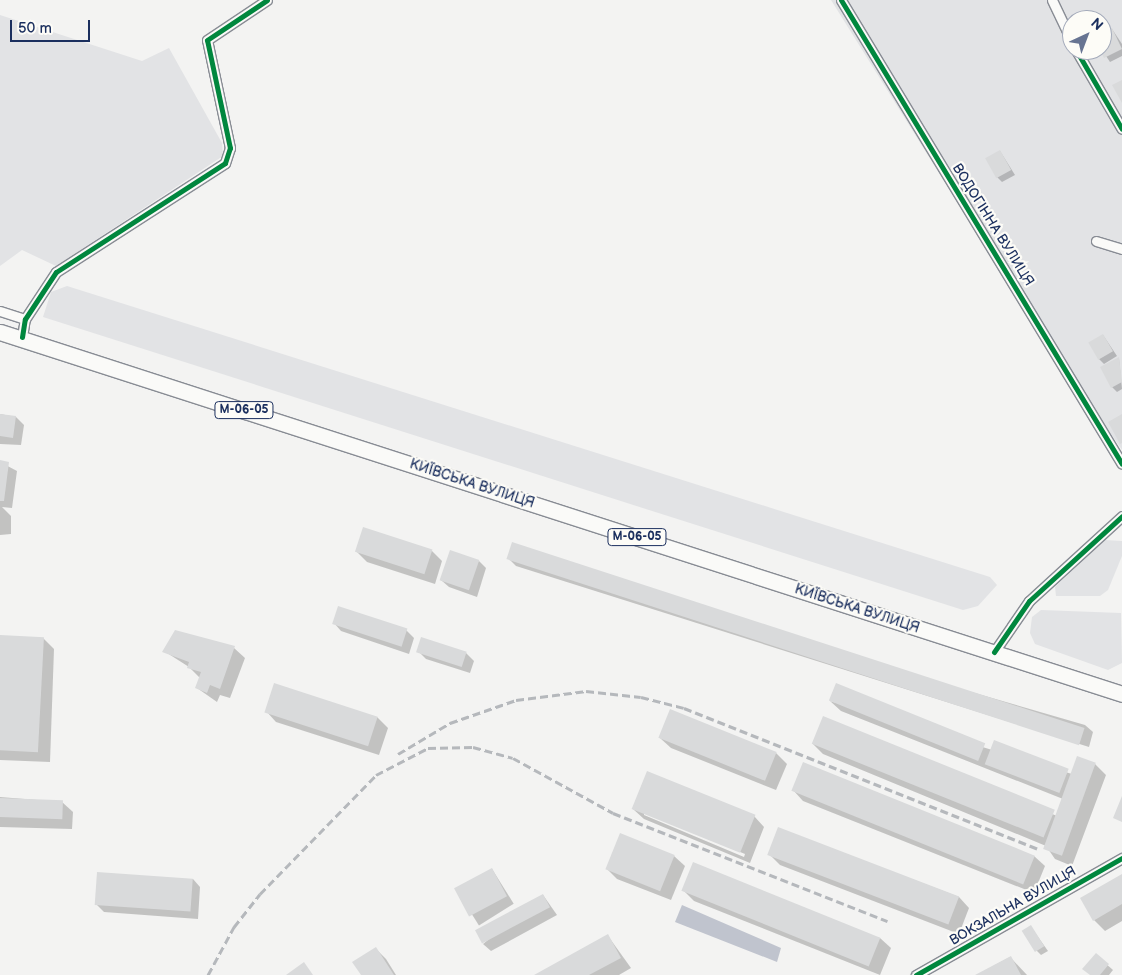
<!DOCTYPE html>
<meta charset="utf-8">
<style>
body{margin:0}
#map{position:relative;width:1122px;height:975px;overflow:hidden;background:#f3f3f2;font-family:"Balsamiq Sans",sans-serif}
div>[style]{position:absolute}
.green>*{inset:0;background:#e2e3e5}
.water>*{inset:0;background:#c0c4ce}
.shadow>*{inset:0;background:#0003;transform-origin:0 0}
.building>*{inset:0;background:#d9dadb;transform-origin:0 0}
.roads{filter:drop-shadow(1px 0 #888c94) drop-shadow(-1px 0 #888c94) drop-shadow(0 1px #888c94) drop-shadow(0 -1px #888c94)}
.street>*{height:9px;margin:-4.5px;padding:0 4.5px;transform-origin:4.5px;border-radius:4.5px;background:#fafaf8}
.highway>*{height:15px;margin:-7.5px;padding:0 7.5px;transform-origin:7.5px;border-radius:7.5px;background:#fafaf8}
.rail>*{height:3px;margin-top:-1.5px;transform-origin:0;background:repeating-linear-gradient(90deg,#b5b8bc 0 8px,transparent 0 12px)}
.cycleway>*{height:5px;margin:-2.5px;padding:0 2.5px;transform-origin:2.5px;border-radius:2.5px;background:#00873e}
span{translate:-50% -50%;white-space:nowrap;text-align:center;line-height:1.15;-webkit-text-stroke:4.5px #fdfcf7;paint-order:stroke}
.shield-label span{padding:1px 4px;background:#fdfcf7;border:1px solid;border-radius:4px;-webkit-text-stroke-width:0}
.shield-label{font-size:12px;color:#1b2f5e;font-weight:700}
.street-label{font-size:14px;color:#1b2f5e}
.north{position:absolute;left:1062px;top:10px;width:50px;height:50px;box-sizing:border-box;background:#fdfcf7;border:1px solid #a3aaba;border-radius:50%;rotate:43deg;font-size:14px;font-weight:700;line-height:20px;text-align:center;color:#1b2f5e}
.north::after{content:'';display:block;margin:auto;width:18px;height:22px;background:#677492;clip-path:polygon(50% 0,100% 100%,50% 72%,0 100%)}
.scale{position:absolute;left:10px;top:20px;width:80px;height:22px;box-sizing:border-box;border:2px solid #1b2f5e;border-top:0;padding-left:6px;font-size:15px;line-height:18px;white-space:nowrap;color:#1b2f5e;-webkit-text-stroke:4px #fdfcf7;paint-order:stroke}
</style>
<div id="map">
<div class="green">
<i style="clip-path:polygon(evenodd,831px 0,1122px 0,1122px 450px,1012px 290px,831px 0,1072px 20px,1102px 20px,1102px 50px,1072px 50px,1072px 20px)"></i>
<i style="clip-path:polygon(0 15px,142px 61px,169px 48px,222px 143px,223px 156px,56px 266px,22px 250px,0 266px)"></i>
<i style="clip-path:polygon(67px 286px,990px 577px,997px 585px,978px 606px,963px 610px,43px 317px,51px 292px)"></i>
<i style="clip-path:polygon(1105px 540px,1122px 541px,1122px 556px,1108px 590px,1100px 596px,1056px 596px,1055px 587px)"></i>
<i style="clip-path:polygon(1041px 610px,1121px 613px,1122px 663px,1108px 670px,1035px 644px,1030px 633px,1032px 617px)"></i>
</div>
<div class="water">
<i style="clip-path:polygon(682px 905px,781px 948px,777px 962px,675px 922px)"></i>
</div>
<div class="shadow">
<i style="clip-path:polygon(1112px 29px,1122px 44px,1122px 56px,1110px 62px,1102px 50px)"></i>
<i style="clip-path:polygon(1000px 151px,1015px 175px,1002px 182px,997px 177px)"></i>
<i style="clip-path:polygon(1103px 335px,1117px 356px,1104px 364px,1099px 359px)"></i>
<i style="clip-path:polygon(1119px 359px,1122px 389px,1117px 392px,1112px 387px)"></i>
<i style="clip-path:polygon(0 414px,16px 417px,24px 425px,21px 445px,0 444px)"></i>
<i style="clip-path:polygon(0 462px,17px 471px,12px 508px,2px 507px,11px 516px,11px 534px,0 535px)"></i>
<i style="clip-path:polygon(356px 551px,432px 551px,442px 561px,435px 584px,367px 562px)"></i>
<i style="clip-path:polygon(508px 558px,1085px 725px,1093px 732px,1089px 747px,516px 566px)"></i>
<i style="clip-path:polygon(479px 561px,486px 568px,477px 597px,449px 587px,441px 580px)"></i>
<i style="clip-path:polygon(334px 623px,406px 630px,414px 638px,409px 654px,341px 631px)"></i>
<i style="clip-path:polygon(0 636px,43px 638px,54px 649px,50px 762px,0 760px)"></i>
<i style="clip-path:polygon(234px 648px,245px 658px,230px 698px,220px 695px,217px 702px,197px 688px,200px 678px,189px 667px,164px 651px)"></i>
<i style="clip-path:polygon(418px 651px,466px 653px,474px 661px,470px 673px,426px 659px)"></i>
<i style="clip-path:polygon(830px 701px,1072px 774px,1095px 764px,1106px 775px,1072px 866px,1055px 859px,1046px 846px,823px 754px,813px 744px,823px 718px,1057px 816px,1063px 799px,841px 711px)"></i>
<i style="clip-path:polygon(266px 711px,377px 717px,388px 728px,379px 755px,276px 722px)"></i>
<i style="clip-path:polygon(660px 738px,776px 753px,787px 764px,776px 790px,671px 748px)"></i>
<i style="clip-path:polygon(793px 790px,1034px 856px,1045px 866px,1034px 893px,803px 801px)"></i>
<i style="clip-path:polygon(0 797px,62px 802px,73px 812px,72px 829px,0 827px)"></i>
<i style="clip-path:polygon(evenodd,633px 809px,754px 816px,764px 827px,750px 863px,644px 819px,633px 809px,644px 813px,745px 854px,744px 857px,644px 815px,644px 813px)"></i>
<i style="clip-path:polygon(779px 829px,959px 897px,969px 908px,959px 934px,780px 865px,769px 854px)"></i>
<i style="clip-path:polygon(674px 856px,685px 866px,671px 900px,617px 879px,607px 869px)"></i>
<i style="left:492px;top:869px;width:41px;height:41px;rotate:58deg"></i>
<i style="clip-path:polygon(1122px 876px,1122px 921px,1105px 931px,1094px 920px)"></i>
<i style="clip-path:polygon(193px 879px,200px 887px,198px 919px,104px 912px,96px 904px)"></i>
<i style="clip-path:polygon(683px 890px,880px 938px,891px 948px,880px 975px,694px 901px)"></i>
<i style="clip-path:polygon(543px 895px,557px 915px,491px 951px,483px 944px)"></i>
<i style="clip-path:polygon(1031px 927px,1048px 951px,1041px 955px,1036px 950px)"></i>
<i style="clip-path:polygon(608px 936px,631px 968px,619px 975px,536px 975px)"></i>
<i style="clip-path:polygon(376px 949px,386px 959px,396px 975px,362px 975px)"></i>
<i style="clip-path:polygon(1096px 955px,1113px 970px,1109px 975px,1091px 975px)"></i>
<i style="clip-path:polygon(1010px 957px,1027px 975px,977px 975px)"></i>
</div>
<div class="building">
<i style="clip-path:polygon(1112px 28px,1122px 49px,1104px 58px,1100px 50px,1102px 33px)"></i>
<i style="clip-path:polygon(1122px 80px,1122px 103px,1112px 85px)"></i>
<i style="left:1000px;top:150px;width:23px;height:17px;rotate:61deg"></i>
<i style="left:1103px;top:334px;width:20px;height:17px;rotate:60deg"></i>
<i style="clip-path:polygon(1119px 357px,1122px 382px,1111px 388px,1100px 367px)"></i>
<i style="clip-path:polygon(0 414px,16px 416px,13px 438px,0 436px)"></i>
<i style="clip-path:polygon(1122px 414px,1122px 443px,1120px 444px,1108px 422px)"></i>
<i style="clip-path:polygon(0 460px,9px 462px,4px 501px,0 501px)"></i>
<i style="left:363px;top:527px;width:73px;height:26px;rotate:18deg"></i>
<i style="left:512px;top:542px;width:602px;height:18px;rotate:18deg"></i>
<i style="left:450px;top:550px;width:31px;height:32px;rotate:19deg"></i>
<i style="left:338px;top:606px;width:73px;height:19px;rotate:18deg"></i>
<i style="clip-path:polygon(175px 630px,235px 646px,220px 689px,210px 685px,207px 693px,195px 688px,201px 672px,187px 668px,189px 662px,162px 652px)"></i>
<i style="left:0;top:635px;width:44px;height:115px;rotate:3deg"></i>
<i style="left:421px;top:637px;width:48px;height:16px;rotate:18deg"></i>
<i style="left:274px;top:683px;width:109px;height:31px;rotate:18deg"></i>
<i style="left:836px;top:683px;width:161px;height:19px;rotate:22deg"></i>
<i style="left:670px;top:709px;width:115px;height:31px;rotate:22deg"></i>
<i style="left:823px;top:716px;width:250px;height:30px;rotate:22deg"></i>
<i style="left:994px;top:740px;width:80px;height:26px;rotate:21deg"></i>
<i style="left:1077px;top:756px;width:20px;height:99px;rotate:20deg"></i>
<i style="left:803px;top:762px;width:250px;height:31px;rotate:22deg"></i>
<i style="left:647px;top:771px;width:117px;height:41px;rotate:22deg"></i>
<i style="clip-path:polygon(1122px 796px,1122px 822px,1113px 818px)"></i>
<i style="left:0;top:798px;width:63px;height:19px;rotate:2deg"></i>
<i style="left:778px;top:827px;width:194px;height:30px;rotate:21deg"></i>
<i style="left:620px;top:833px;width:59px;height:39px;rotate:22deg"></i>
<i style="left:693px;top:862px;width:202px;height:31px;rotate:22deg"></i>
<i style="left:492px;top:868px;width:32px;height:43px;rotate:62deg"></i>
<i style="left:97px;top:872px;width:96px;height:33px;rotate:4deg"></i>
<i style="clip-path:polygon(1122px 874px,1122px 904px,1093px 921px,1080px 898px)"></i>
<i style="left:543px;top:894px;width:15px;height:77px;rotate:62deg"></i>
<i style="left:1031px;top:925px;width:25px;height:11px;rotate:58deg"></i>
<i style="clip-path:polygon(608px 934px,621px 958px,589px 975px,534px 975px)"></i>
<i style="clip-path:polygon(376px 947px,394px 975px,361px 975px,352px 962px)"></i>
<i style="clip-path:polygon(1096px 953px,1109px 964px,1100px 975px,1090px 975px,1082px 969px)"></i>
<i style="clip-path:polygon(1011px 956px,1021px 975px,975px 975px)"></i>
<i style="clip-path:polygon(304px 962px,313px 975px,286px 975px)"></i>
</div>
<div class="roads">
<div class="street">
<i style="left:841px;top:0;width:542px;rotate:58.8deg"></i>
<i style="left:1052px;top:0;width:47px;rotate:64.5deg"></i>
<i style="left:1076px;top:50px;width:91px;rotate:59.8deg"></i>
<i style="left:1096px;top:241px;width:27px;rotate:17deg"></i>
<i style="left:0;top:311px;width:26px;rotate:18deg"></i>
<i style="left:22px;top:337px;width:18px;rotate:-81deg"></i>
<i style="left:25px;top:319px;width:56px;rotate:-56.6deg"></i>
<i style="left:56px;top:272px;width:201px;rotate:-32.8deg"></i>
<i style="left:225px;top:163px;width:16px;rotate:-72deg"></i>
<i style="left:230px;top:148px;width:110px;rotate:-102deg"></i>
<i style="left:207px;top:40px;width:72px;rotate:-33.7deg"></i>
<i style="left:994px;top:652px;width:62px;rotate:-55.5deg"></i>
<i style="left:1029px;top:601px;width:126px;rotate:-42.4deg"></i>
<i style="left:916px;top:975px;width:237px;rotate:-29.6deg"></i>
</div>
<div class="highway">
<i style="left:0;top:332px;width:1179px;rotate:17.88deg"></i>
</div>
</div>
<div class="rail">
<i style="left:398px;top:754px;width:61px;rotate:-30.8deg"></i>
<i style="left:450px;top:723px;width:70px;rotate:-19.2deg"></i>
<i style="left:516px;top:700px;width:71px;rotate:-7.3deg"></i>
<i style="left:586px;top:691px;width:55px;rotate:6.2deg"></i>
<i style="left:641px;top:697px;width:44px;rotate:14.3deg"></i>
<i style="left:684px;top:708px;width:384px;rotate:21.7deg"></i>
<i style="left:208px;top:975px;width:55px;rotate:-61.6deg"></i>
<i style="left:234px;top:927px;width:42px;rotate:-51.8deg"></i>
<i style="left:260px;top:894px;width:166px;rotate:-45.7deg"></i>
<i style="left:376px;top:775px;width:59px;rotate:-27.4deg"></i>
<i style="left:428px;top:748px;width:45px;rotate:-1.3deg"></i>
<i style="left:473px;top:747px;width:41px;rotate:15.4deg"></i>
<i style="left:513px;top:758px;width:114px;rotate:28.8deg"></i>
<i style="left:613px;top:813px;width:295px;rotate:21.5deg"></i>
</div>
<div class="cycleway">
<i style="left:841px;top:0;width:542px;rotate:58.8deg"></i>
<i style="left:1076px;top:50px;width:91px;rotate:59.8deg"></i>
<i style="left:22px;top:337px;width:18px;rotate:-81deg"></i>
<i style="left:25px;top:319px;width:56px;rotate:-56.6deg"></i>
<i style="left:56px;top:272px;width:201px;rotate:-32.8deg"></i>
<i style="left:225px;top:163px;width:16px;rotate:-72deg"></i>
<i style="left:230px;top:148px;width:110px;rotate:-102deg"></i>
<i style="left:207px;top:40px;width:72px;rotate:-33.7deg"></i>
<i style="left:994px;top:652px;width:62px;rotate:-55.5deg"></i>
<i style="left:1029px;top:601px;width:126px;rotate:-42.4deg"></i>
<i style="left:916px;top:975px;width:237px;rotate:-29.6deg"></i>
</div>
<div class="shield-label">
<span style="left:244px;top:410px">М-06-05</span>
<span style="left:637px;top:537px">М-06-05</span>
</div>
<div class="street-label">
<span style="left:993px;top:225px;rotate:58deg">ВОДОГІННА ВУЛИЦЯ</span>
<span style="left:472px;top:484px;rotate:18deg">КИЇВСЬКА ВУЛИЦЯ</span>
<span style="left:857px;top:609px;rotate:18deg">КИЇВСЬКА ВУЛИЦЯ</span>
<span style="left:1013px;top:906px;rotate:-30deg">ВОКЗАЛЬНА ВУЛИЦЯ</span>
</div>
<div class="north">N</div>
<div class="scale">50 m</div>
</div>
